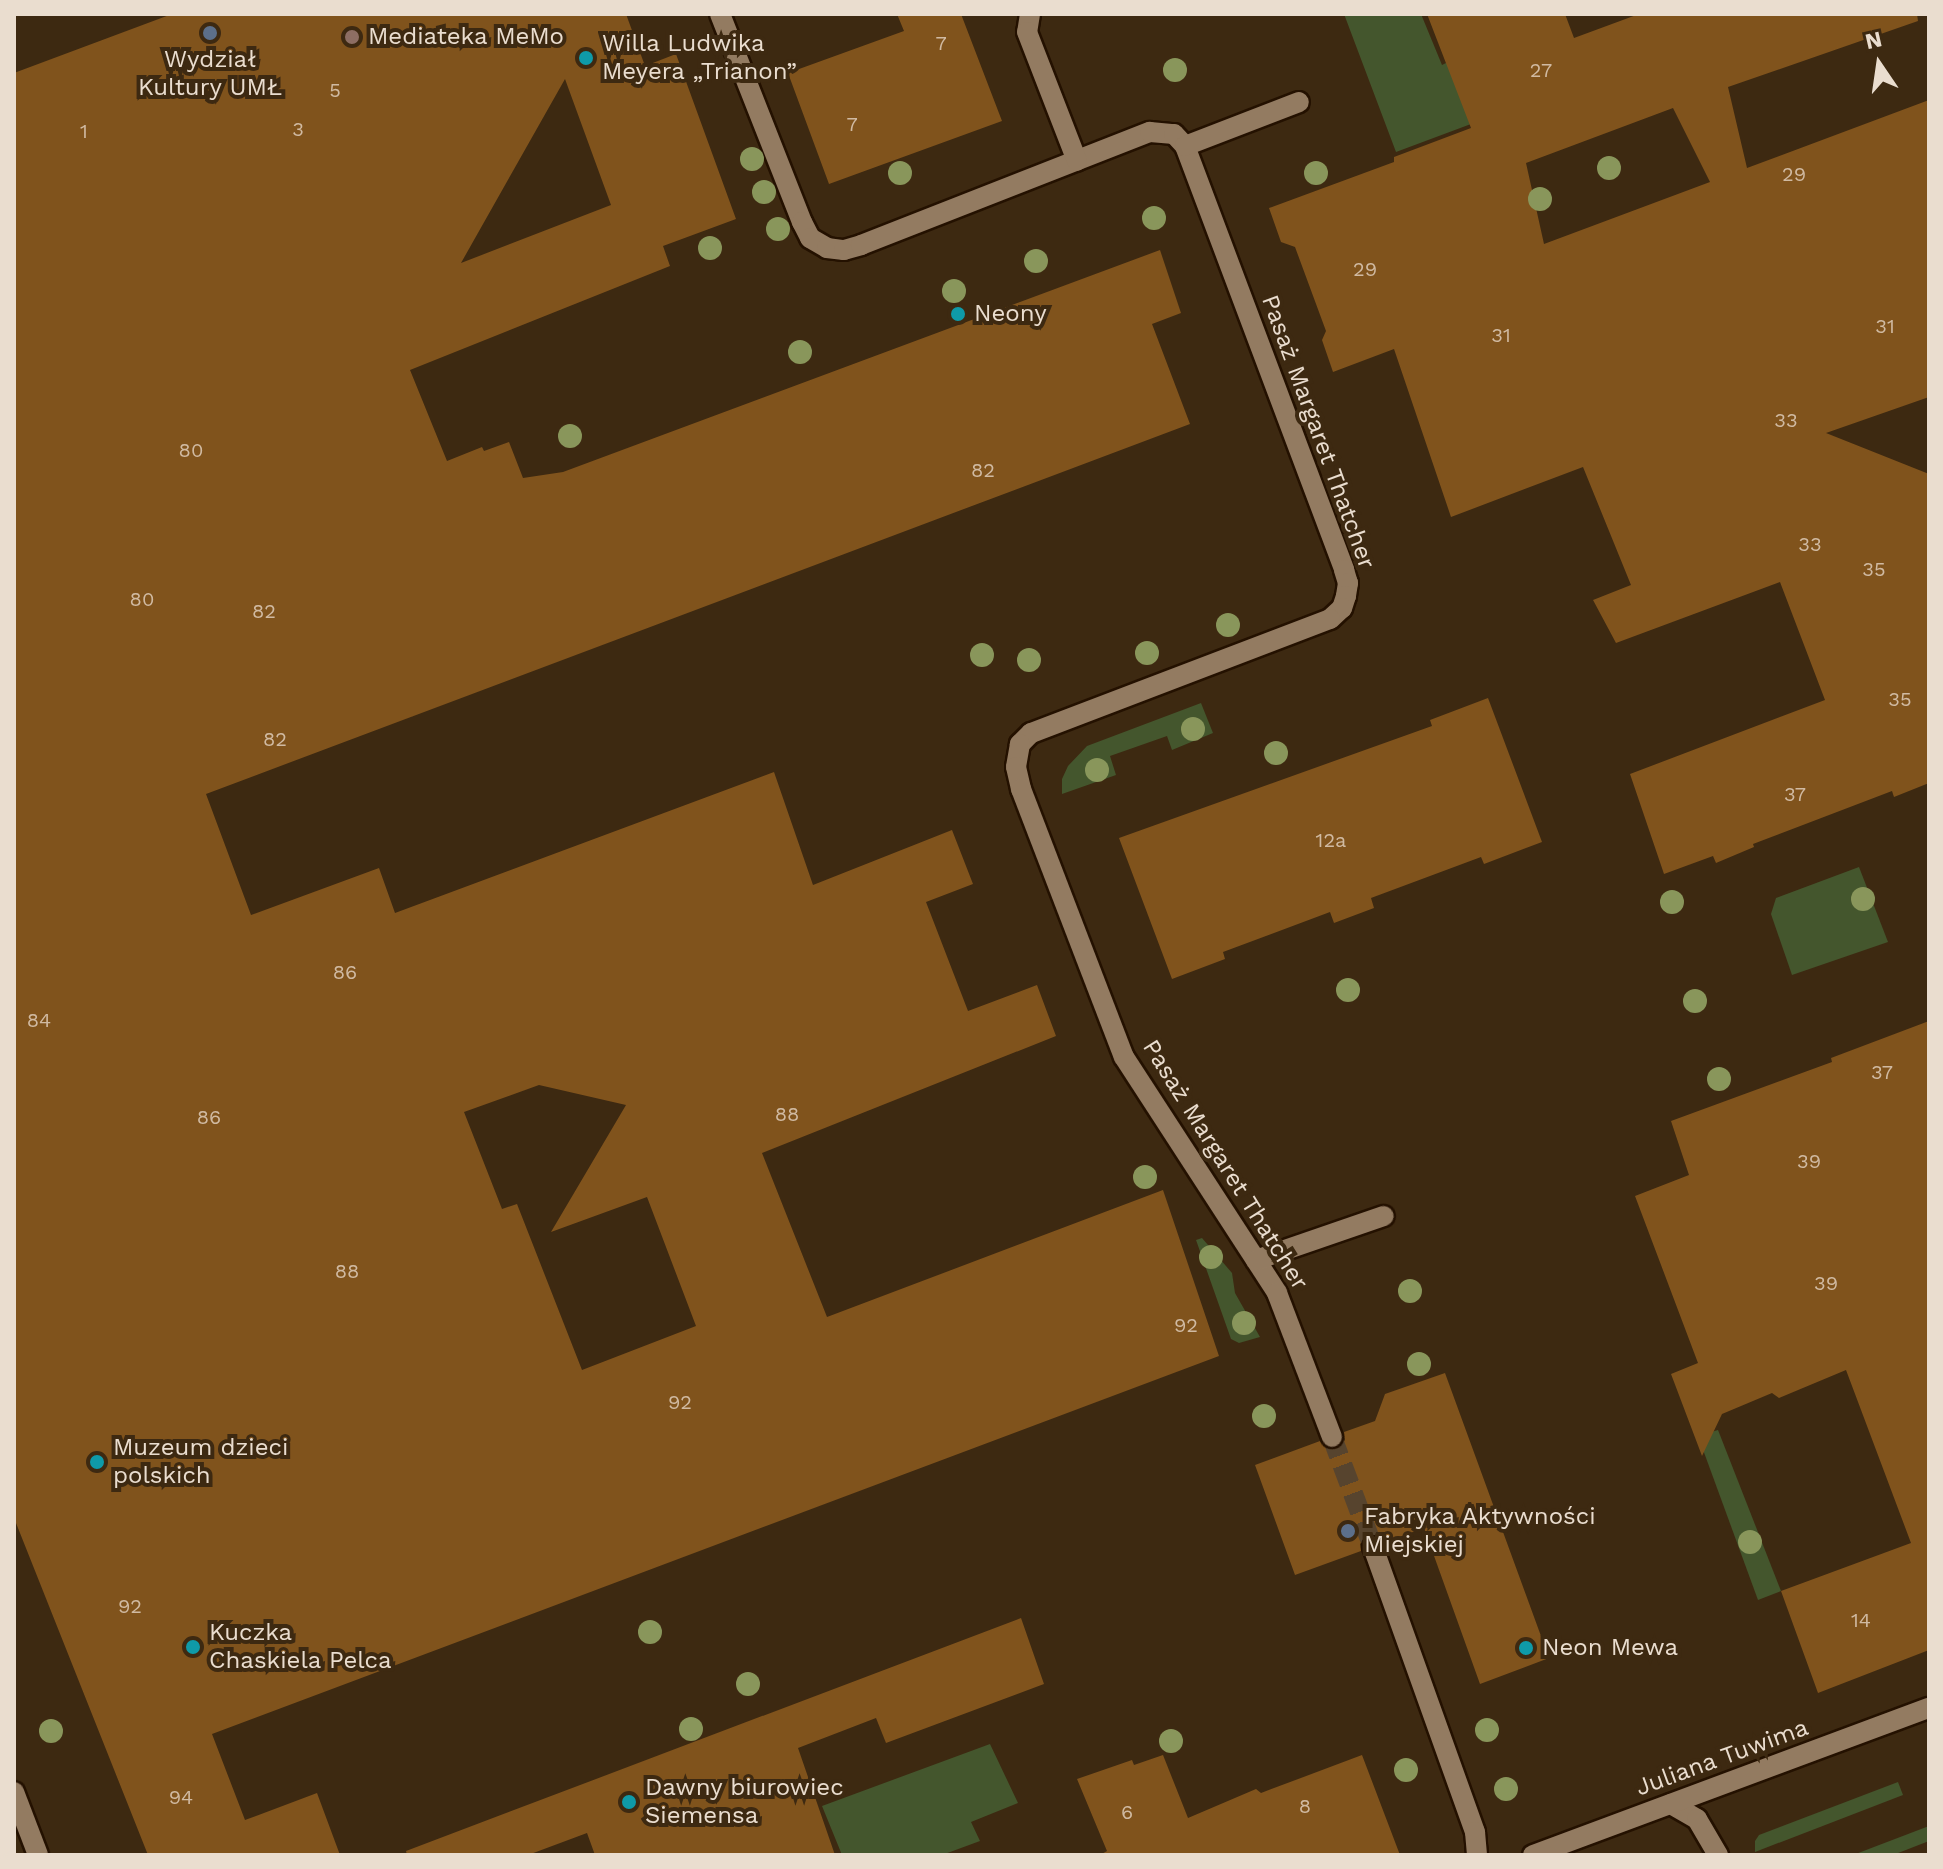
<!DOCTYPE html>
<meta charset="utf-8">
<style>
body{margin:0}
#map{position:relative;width:1943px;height:1869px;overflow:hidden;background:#3d2911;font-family:"Work Sans",sans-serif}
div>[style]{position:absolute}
.green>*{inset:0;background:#44562d}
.building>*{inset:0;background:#80531c}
.minor-tunnel>*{height:20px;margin-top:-10px;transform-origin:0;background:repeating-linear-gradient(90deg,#57442e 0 20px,transparent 0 30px)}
.roads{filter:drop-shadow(2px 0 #241100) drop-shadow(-2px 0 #241100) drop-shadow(0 2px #241100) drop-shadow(0 -2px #241100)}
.minor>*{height:20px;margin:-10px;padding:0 10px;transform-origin:10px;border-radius:10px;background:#937b61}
.trees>*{width:24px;height:24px;margin:-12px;border-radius:50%;background:#89965b}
.dots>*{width:22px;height:22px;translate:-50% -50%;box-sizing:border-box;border:4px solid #3d2911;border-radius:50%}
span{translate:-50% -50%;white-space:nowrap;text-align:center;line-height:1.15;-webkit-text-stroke:8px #3d2911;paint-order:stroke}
.number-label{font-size:20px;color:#d0baa2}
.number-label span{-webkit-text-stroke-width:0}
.poi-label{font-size:24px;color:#eaddcf}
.left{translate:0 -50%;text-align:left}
.street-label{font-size:24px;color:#eaddcf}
.frame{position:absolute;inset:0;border:16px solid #eaddcf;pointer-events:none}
.north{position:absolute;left:1839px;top:24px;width:80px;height:80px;-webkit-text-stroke:6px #3d2911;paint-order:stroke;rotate:347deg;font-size:22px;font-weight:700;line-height:32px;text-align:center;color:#eaddcf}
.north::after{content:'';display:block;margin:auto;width:28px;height:36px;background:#eaddcf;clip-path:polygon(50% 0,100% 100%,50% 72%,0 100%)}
</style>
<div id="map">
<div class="green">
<i style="clip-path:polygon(1344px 14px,1421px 14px,1442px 65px,1448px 62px,1471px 124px,1396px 152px)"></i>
<i style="clip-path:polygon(1201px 703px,1213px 733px,1172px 750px,1167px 736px,1110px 756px,1116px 775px,1062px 794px,1062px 779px,1068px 766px,1087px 746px)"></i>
<i style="clip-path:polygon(1859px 867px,1888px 942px,1792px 975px,1771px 914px,1776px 898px)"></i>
<i style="clip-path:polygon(1202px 1238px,1232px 1273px,1235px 1293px,1260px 1337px,1239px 1343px,1231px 1339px,1196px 1240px)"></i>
<i style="clip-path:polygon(1718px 1430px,1781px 1591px,1758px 1600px,1698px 1436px)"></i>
<i style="clip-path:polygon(990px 1744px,1018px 1803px,971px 1822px,980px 1841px,942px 1855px,842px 1855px,822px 1806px)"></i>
<i style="clip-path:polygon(1898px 1782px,1903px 1795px,1755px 1852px,1755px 1841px,1759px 1835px)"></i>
<i style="clip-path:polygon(1929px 1826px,1929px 1841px,1893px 1855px,1853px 1855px)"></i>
</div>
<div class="building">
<i style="clip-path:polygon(evenodd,172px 14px,626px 14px,645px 66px,676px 54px,736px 219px,663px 246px,670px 266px,410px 370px,447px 461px,482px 447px,484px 451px,509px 442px,523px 478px,563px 472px,1160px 250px,1181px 313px,1152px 324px,1190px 424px,206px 794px,251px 915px,379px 868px,395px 913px,774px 772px,813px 885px,952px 830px,973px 884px,926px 902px,968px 1011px,1037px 985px,1056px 1036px,762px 1153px,827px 1317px,1163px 1190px,1219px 1356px,212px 1734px,245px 1820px,317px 1793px,340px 1855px,148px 1855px,14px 1518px,14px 73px,172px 14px,565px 79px,611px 205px,461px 263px,565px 79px,172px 14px,539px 1085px,626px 1105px,551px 1232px,647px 1197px,696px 1326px,582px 1370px,517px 1204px,502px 1209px,464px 1112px,539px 1085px)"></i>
<i style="clip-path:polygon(897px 14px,961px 14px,1002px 121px,829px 184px,788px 73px,904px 31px)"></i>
<i style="clip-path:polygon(evenodd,1427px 14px,1565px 14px,1574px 38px,1639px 14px,1917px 14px,1918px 21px,1728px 87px,1747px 168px,1929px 100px,1929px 397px,1826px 433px,1929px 474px,1929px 783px,1894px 797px,1892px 791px,1753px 844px,1754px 847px,1716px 863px,1713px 856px,1664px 874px,1630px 774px,1825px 700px,1780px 582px,1616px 643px,1593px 600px,1631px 585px,1583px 467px,1451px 517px,1394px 349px,1333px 372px,1322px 340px,1326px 331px,1295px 247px,1281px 242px,1269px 208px,1394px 162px,1394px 157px,1471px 128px,1427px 14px,1673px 108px,1710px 182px,1544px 244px,1526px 163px,1673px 108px)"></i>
<i style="clip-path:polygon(1488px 698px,1542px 842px,1484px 864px,1481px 857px,1371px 898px,1374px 908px,1334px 923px,1330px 912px,1223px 952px,1225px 959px,1172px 979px,1119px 838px,1432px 726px,1430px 720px)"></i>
<i style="clip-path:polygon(1929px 1021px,1929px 1650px,1818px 1693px,1781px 1591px,1911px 1543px,1846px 1370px,1779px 1398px,1772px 1393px,1722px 1414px,1702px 1456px,1671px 1374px,1698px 1363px,1635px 1196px,1689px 1175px,1671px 1121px,1832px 1062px,1831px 1058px)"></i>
<i style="clip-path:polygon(1445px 1373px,1549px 1658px,1480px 1684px,1424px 1528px,1385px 1542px,1376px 1534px,1368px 1535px,1360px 1544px,1361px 1551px,1295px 1575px,1255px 1465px,1320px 1441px,1329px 1450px,1337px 1449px,1345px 1440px,1344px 1432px,1375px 1421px,1385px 1394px)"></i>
<i style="clip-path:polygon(1021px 1618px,1044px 1684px,886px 1743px,876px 1718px,798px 1748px,835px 1855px,595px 1855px,587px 1833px,528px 1855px,407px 1855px,406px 1851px)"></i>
<i style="clip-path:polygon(1163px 1755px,1188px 1818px,1256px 1789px,1261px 1793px,1362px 1755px,1400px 1855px,1100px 1855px,1107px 1851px,1077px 1779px,1132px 1760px,1134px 1765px)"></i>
</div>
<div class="minor-tunnel">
<i style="left:1332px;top:1437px;width:117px;rotate:69.6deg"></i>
</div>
<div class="roads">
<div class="minor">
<i style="left:720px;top:14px;width:224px;rotate:68.5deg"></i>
<i style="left:802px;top:222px;width:18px;rotate:63deg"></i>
<i style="left:810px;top:238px;width:20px;rotate:30deg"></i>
<i style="left:827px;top:248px;width:17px;rotate:7deg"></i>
<i style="left:844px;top:250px;width:18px;rotate:-16deg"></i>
<i style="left:861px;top:245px;width:310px;rotate:-21.4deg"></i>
<i style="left:1150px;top:132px;width:24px;rotate:5deg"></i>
<i style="left:1174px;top:134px;width:16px;rotate:47deg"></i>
<i style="left:1185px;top:146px;width:453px;rotate:69.4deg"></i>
<i style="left:1344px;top:570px;width:14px;rotate:73deg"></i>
<i style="left:1348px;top:583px;width:13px;rotate:99deg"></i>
<i style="left:1346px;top:596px;width:13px;rotate:108deg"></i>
<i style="left:1342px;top:608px;width:16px;rotate:137deg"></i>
<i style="left:1330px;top:619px;width:320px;rotate:159.1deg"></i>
<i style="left:1031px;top:733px;width:16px;rotate:135deg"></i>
<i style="left:1020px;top:744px;width:23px;rotate:100deg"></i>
<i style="left:1016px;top:767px;width:23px;rotate:77deg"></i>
<i style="left:1021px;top:789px;width:287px;rotate:69deg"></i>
<i style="left:1124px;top:1057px;width:281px;rotate:57deg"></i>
<i style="left:1277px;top:1293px;width:154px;rotate:69.1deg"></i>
<i style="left:1030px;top:14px;width:18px;rotate:99deg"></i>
<i style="left:1027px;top:32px;width:138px;rotate:68.8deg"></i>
<i style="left:1185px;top:146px;width:122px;rotate:-21.1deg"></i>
<i style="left:1256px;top:1260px;width:135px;rotate:-19deg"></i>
<i style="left:1373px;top:1547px;width:303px;rotate:70.3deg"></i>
<i style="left:1475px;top:1832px;width:23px;rotate:85deg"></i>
<i style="left:14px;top:1792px;width:67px;rotate:69.1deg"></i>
<i style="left:1671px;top:1804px;width:30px;rotate:30deg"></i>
<i style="left:1697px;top:1819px;width:42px;rotate:59.7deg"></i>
<i style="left:1533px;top:1855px;width:422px;rotate:-20.4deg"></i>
</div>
</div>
<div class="trees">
<i style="left:1175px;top:70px"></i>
<i style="left:752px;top:159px"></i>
<i style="left:1609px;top:168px"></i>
<i style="left:900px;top:173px"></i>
<i style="left:1316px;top:173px"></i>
<i style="left:764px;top:192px"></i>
<i style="left:1540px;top:199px"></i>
<i style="left:1154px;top:218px"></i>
<i style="left:778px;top:229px"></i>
<i style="left:710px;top:248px"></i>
<i style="left:1036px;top:261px"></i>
<i style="left:954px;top:291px"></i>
<i style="left:800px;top:352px"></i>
<i style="left:570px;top:436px"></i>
<i style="left:1228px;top:625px"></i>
<i style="left:1147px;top:653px"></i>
<i style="left:982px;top:655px"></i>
<i style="left:1029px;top:660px"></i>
<i style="left:1193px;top:729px"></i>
<i style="left:1276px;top:753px"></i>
<i style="left:1097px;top:770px"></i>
<i style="left:1863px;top:899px"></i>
<i style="left:1672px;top:902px"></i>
<i style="left:1348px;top:990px"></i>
<i style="left:1695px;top:1001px"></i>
<i style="left:1719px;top:1079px"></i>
<i style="left:1145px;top:1177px"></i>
<i style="left:1211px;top:1257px"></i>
<i style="left:1410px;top:1291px"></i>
<i style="left:1244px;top:1323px"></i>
<i style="left:1419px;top:1364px"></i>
<i style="left:1264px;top:1416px"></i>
<i style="left:1750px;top:1542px"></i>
<i style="left:650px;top:1632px"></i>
<i style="left:748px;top:1684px"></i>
<i style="left:691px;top:1729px"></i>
<i style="left:1487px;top:1730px"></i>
<i style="left:51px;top:1731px"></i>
<i style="left:1171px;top:1741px"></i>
<i style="left:1406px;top:1770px"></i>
<i style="left:1506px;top:1789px"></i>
</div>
<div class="dots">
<i style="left:210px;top:33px;background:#5c6f8a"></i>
<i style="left:352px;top:37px;background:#8d6e63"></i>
<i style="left:586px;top:58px;background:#0f9aa8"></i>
<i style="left:958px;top:314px;background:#0f9aa8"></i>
<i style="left:97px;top:1462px;background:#0f9aa8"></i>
<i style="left:1348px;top:1531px;background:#5c6f8a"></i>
<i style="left:193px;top:1647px;background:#0f9aa8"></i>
<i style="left:1526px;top:1648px;background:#0f9aa8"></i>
<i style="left:629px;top:1802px;background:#0f9aa8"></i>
</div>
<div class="number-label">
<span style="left:941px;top:43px">7</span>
<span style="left:1541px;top:70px">27</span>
<span style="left:335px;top:90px">5</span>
<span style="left:852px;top:124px">7</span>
<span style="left:298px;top:129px">3</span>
<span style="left:84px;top:131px">1</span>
<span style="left:1794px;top:174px">29</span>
<span style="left:1365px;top:269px">29</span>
<span style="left:1885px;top:326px">31</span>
<span style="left:1501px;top:335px">31</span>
<span style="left:1786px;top:420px">33</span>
<span style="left:191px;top:450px">80</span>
<span style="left:983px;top:470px">82</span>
<span style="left:1810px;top:544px">33</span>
<span style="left:1874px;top:569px">35</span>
<span style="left:142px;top:599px">80</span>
<span style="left:264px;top:611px">82</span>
<span style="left:1900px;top:699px">35</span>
<span style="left:275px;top:739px">82</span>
<span style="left:1795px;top:794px">37</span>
<span style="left:1331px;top:840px">12a</span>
<span style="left:345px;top:972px">86</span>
<span style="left:39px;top:1020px">84</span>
<span style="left:1882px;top:1072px">37</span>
<span style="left:787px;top:1114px">88</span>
<span style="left:209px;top:1117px">86</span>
<span style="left:1809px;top:1161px">39</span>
<span style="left:347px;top:1271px">88</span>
<span style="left:1826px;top:1283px">39</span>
<span style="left:1186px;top:1325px">92</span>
<span style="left:680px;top:1402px">92</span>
<span style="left:130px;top:1606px">92</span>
<span style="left:1861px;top:1620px">14</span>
<span style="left:181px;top:1797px">94</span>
<span style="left:1305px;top:1806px">8</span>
<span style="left:1127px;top:1812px">6</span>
</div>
<div class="poi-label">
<span class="left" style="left:368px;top:37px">Mediateka MeMo</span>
<span class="left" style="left:602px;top:58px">Willa Ludwika<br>Meyera „Trianon”</span>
<span style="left:210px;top:74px">Wydział<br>Kultury UMŁ</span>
<span class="left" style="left:974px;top:314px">Neony</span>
<span class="left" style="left:113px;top:1462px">Muzeum dzieci<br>polskich</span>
<span class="left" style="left:1364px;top:1531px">Fabryka Aktywności<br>Miejskiej</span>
<span class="left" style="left:209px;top:1647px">Kuczka<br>Chaskiela Pelca</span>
<span class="left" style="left:1542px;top:1648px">Neon Mewa</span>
<span class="left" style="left:645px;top:1802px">Dawny biurowiec<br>Siemensa</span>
</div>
<div class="street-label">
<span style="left:1318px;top:432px;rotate:70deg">Pasaż Margaret Thatcher</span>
<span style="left:1225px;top:1165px;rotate:58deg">Pasaż Margaret Thatcher</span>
<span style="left:1722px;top:1758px;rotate:-20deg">Juliana Tuwima</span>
</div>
<div class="frame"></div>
<div class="north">N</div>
</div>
